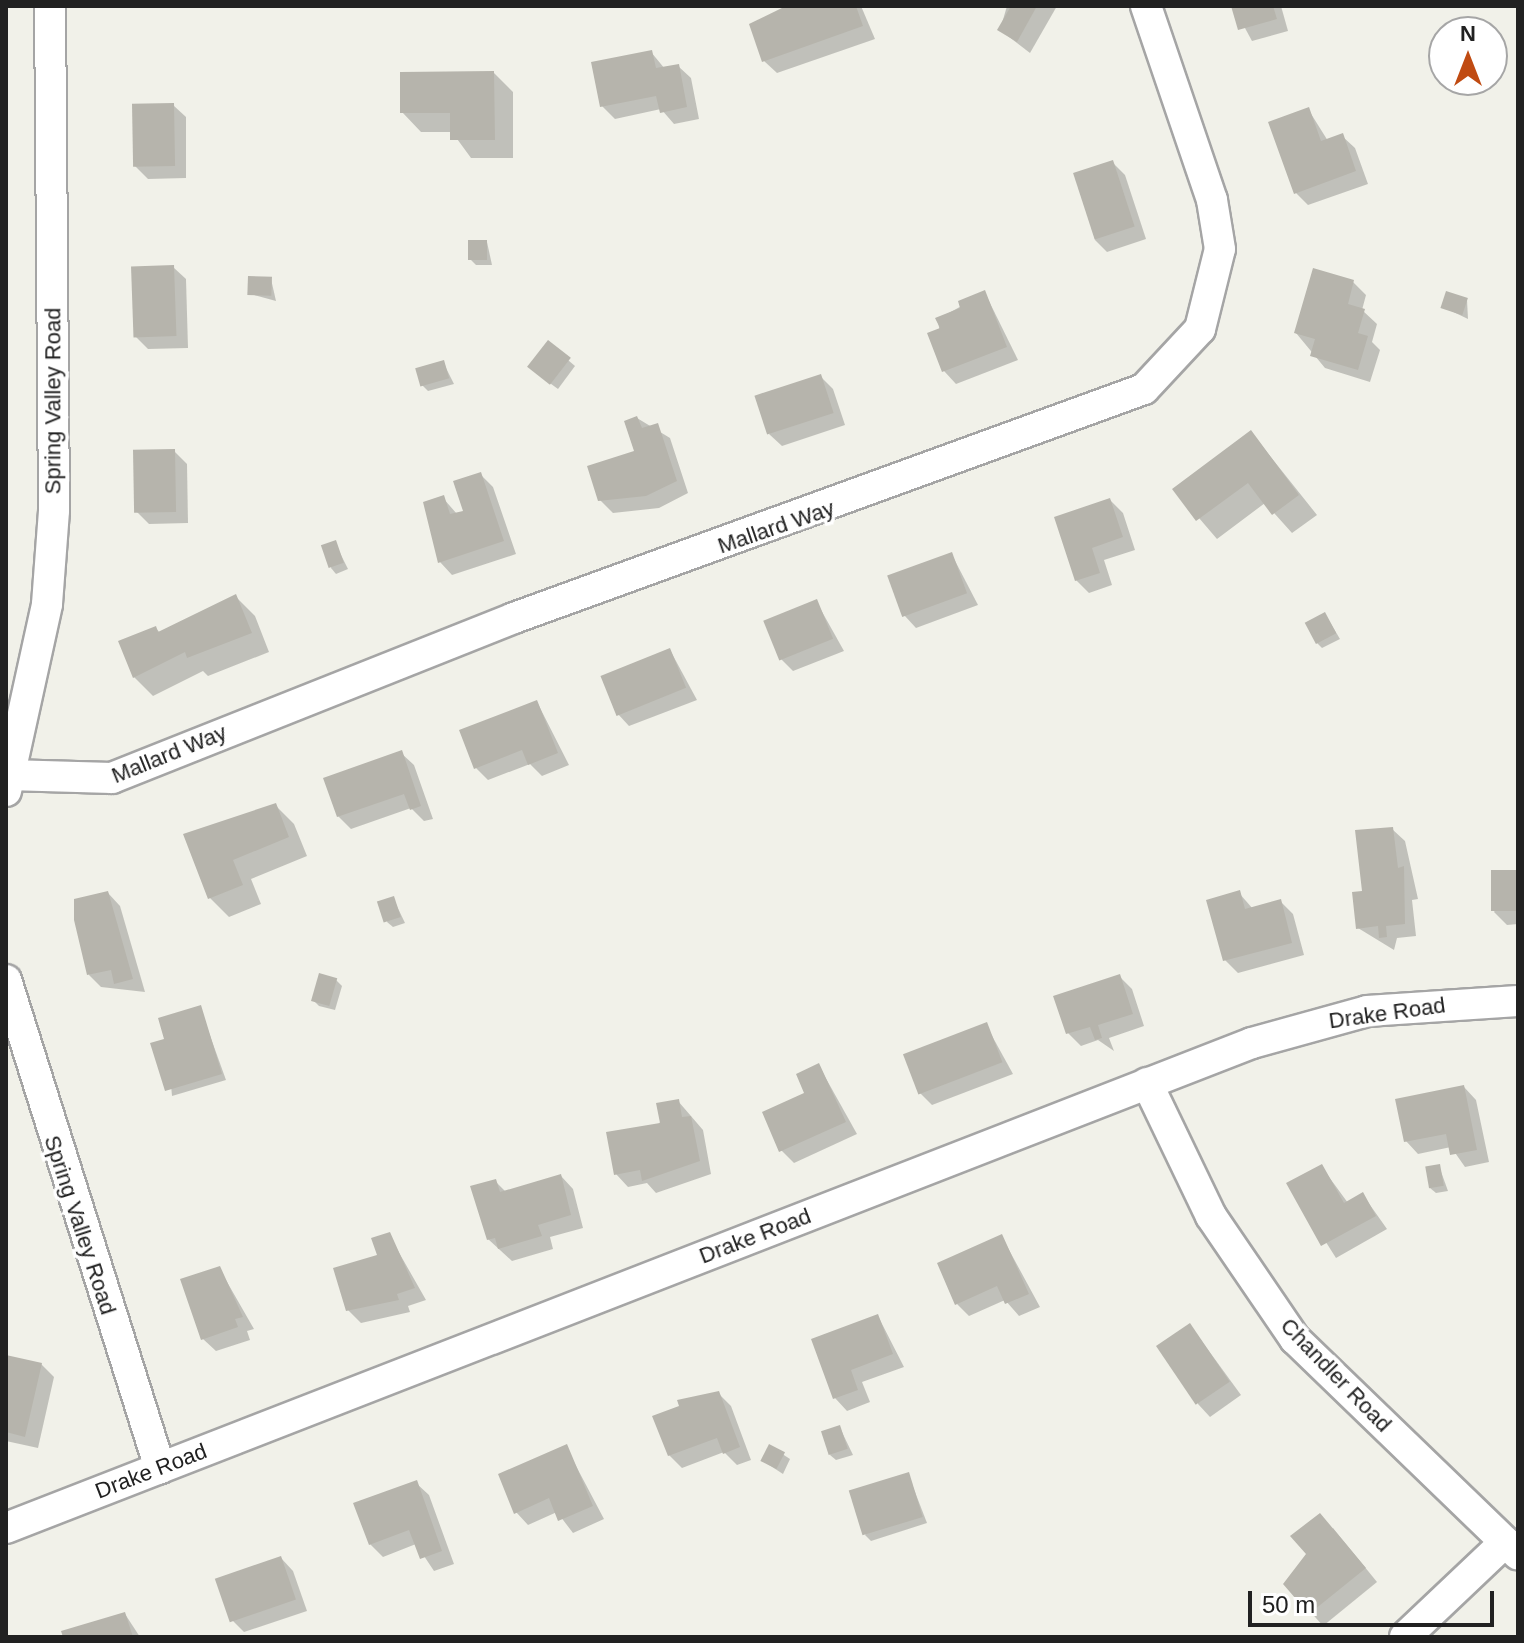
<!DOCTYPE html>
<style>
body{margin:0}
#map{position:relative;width:1524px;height:1643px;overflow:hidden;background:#f1f1e9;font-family:Arial,sans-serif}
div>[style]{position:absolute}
.shadow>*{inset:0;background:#0003}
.building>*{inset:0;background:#b6b4ac;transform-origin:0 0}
.roads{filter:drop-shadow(2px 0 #a5a5a5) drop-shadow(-2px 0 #a5a5a5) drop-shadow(0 2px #a5a5a5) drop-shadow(0 -2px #a5a5a5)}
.minor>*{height:30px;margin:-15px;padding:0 15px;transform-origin:15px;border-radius:15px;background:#fff}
span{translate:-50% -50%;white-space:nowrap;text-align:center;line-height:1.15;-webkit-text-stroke:7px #fff;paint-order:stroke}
.street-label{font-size:22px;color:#212121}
.frame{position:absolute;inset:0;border:8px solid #212121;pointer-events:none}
.north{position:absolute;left:1428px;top:16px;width:80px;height:80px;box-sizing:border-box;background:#fff;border:2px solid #a6a6a6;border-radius:50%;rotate:0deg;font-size:22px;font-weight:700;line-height:32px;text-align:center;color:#212121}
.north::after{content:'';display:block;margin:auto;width:28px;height:36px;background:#c04b12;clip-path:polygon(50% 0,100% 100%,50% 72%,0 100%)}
.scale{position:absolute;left:1248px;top:1591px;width:246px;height:36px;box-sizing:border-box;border:4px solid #212121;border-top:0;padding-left:10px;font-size:24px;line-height:28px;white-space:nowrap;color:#212121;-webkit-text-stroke:6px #fff;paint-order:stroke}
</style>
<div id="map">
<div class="shadow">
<i style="clip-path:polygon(798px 6px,861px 6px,875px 39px,777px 73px,764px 61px)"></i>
<i style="clip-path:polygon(1007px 6px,1057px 6px,1030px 53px,1000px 30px)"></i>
<i style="clip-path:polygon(1233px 6px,1281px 6px,1288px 31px,1252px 41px)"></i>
<i style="clip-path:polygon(651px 52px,665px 69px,678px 66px,691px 78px,699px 119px,674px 124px,661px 109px,615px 119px,602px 106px)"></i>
<i style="clip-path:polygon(494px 73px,513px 92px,513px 158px,471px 158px,452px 132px,421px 132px,402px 112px)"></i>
<i style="clip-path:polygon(173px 105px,186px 117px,186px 178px,148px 179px,135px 166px)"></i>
<i style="clip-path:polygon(1308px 109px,1328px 141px,1342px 136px,1355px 148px,1368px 184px,1308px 205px,1296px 193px)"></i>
<i style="clip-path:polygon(1112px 162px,1125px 175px,1146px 239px,1107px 252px,1095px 240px)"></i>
<i style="clip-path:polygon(487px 242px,492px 265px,476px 265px,470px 259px)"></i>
<i style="clip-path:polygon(173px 267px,186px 279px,188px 348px,148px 349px,135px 336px)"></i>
<i style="clip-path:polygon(271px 279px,276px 301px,250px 294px)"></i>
<i style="clip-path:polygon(1353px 282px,1366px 295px,1362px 310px,1377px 324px,1372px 342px,1380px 350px,1370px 382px,1325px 368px,1296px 333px)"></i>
<i style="clip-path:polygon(985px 293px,1018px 360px,956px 384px,944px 371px,938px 319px)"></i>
<i style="clip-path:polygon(1467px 300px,1468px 319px,1443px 307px)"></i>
<i style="clip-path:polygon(548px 343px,575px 366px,558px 389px,536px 373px)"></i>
<i style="clip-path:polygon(443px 362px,454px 384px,428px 391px,422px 385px)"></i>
<i style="clip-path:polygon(821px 377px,833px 389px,845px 425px,782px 446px,769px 434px)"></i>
<i style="clip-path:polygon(637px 418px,670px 438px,688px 493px,659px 508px,613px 513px,600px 500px,636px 452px)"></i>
<i style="clip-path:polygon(1251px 432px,1317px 515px,1292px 533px,1265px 503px,1217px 539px,1175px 490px)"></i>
<i style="clip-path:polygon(174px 451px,187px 464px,188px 523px,149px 524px,137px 512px)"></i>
<i style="clip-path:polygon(480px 474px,493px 487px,516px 554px,452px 575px,440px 562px,443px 498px,457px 514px,465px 512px)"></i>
<i style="clip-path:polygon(1110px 500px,1123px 513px,1135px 550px,1104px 560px,1112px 585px,1089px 593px,1076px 580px)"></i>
<i style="clip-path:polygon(335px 543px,348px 569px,336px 574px,331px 568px)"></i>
<i style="clip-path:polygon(952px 555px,978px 605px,916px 628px,904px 615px)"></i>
<i style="clip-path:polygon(236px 597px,255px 616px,269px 652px,208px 676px,203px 671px,153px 696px,134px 677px,156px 628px,160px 633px)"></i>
<i style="clip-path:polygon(816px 601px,844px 651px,793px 671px,781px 659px)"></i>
<i style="clip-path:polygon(1325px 614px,1340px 639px,1322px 648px,1316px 642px)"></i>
<i style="clip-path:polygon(670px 650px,697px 700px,629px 726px,617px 713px)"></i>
<i style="clip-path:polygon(537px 702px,569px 765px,542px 776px,530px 764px,488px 780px,476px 768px)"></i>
<i style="clip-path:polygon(401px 753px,414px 765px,433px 819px,424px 821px,411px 808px,351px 829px,338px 816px)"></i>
<i style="clip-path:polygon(275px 805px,294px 824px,307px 856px,251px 879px,261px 904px,229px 917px,210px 898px,185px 835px)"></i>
<i style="clip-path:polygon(1392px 829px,1405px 841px,1418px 899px,1412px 900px,1416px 936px,1397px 938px,1394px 950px,1358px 928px,1364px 893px)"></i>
<i style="clip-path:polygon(1518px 872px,1518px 924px,1507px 925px,1494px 912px)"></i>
<i style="clip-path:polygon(108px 893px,120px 906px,145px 992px,101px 987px,89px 975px)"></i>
<i style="clip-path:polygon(1239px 893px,1253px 909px,1280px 901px,1293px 914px,1304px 955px,1238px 973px,1225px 960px)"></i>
<i style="clip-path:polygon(393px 898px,405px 923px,393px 927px,387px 922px)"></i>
<i style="clip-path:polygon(1119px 976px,1132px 989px,1144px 1026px,1109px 1038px,1114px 1051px,1098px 1040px,1081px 1046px,1068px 1033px)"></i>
<i style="clip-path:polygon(336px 980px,342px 986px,335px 1010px,319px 1006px,313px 1000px)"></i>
<i style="clip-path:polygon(200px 1008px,226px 1080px,172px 1096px,167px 1040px)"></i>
<i style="clip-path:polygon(986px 1025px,1013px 1074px,932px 1105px,920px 1093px)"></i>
<i style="clip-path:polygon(819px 1066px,857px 1134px,794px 1163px,781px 1150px)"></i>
<i style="clip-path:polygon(1464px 1087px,1476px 1100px,1489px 1162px,1465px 1167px,1451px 1147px,1418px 1154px,1406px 1141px)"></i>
<i style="clip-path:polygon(678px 1101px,703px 1130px,711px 1174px,656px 1193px,647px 1183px,628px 1187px,616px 1174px)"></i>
<i style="clip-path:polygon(1321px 1166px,1348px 1203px,1363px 1195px,1387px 1229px,1336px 1258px,1289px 1184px)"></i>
<i style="clip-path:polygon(1439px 1166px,1448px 1191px,1436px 1193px,1430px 1188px)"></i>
<i style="clip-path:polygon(561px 1176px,573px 1189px,583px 1228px,550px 1237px,553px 1249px,512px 1261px,488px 1239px,495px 1181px,506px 1192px)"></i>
<i style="clip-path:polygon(389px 1235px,426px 1300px,408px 1306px,410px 1312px,361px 1323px,348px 1310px)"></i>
<i style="clip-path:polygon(1002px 1237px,1040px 1307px,1019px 1316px,1005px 1300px,969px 1316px,957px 1304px)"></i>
<i style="clip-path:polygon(219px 1268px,254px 1329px,247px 1331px,250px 1340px,216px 1351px,203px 1339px)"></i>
<i style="clip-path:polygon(878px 1316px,904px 1367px,862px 1382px,870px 1402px,847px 1411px,835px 1398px)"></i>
<i style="clip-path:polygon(1190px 1325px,1241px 1395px,1210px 1417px,1198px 1404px)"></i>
<i style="clip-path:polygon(6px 1357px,41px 1364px,54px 1377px,38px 1448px,6px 1441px)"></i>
<i style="clip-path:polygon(718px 1393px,731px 1406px,751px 1460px,737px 1465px,724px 1452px,682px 1468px,669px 1455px)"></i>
<i style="clip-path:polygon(840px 1428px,853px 1455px,836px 1460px,830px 1455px)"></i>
<i style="clip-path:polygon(770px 1446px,790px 1459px,783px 1474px,763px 1461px)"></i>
<i style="clip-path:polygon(566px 1447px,604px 1519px,573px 1533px,557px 1512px,528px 1525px,516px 1512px)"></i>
<i style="clip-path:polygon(908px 1474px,927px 1523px,871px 1541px,865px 1535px)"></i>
<i style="clip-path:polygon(416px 1483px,429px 1495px,454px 1564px,434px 1571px,416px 1544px,383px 1557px,370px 1544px)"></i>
<i style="clip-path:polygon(1333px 1528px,1377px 1582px,1323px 1626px,1286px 1584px)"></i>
<i style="clip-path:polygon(281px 1558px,293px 1571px,307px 1611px,244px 1632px,231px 1619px)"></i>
<i style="clip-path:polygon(125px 1614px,140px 1637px,65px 1637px)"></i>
</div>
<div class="building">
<i style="clip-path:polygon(786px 6px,856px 6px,863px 26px,762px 62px,749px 24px)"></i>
<i style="clip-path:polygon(1011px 6px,1037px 6px,1017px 42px,997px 30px)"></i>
<i style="clip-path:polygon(1231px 6px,1273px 6px,1277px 19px,1238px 30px)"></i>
<i style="clip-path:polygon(652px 50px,656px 68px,679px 64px,687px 107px,660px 113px,656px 96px,600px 107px,591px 62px)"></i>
<i style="clip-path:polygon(494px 71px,495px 140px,450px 140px,450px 113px,400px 113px,400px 72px)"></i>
<i style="left:174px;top:103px;width:63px;height:42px;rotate:89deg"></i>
<i style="clip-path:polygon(1309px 107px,1321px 141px,1343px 133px,1356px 171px,1294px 194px,1268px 122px)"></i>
<i style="left:1113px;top:160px;width:70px;height:42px;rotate:72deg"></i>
<i style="left:487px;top:240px;width:20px;height:19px;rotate:90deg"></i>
<i style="left:174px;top:265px;width:71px;height:43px;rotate:88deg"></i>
<i style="clip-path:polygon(1313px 268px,1354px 280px,1348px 304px,1365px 309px,1358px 333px,1368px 336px,1358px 370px,1310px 356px,1315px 339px,1294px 333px)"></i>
<i style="left:248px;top:276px;width:24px;height:19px;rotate:2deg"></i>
<i style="clip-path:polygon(985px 290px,1007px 347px,942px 372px,927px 333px,940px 328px,935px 318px,960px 308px,958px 301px)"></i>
<i style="left:1446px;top:291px;width:23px;height:18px;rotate:18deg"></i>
<i style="left:548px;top:340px;width:29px;height:34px;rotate:38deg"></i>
<i style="left:444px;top:360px;width:19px;height:30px;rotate:74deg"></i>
<i style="left:821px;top:374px;width:41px;height:70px;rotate:72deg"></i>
<i style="clip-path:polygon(637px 416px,642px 428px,658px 423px,677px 481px,646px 496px,598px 501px,587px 466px,634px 451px,624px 421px)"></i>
<i style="clip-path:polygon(1251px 430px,1299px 495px,1272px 515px,1248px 483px,1196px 521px,1172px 489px)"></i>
<i style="left:175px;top:449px;width:63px;height:42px;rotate:89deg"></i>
<i style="clip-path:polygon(481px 472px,504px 541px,438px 563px,423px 502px,444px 495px,450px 514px,463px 511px,453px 481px)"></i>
<i style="clip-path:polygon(1110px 498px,1123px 537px,1092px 548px,1100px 573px,1075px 581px,1054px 517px)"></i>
<i style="left:336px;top:540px;width:24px;height:16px;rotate:71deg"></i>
<i style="left:952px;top:552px;width:44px;height:69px;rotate:70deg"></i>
<i style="clip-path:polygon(236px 594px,252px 633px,187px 658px,185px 652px,133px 678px,118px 641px,156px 626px,158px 632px)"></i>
<i style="left:817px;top:599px;width:43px;height:58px;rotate:68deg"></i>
<i style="left:1325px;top:612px;width:24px;height:23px;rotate:62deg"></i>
<i style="left:670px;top:648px;width:43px;height:75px;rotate:68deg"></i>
<i style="clip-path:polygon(537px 700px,558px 753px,528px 765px,522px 750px,474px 769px,459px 730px)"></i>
<i style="clip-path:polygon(402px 750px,421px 806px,410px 810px,404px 794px,337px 817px,323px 778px)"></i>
<i style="clip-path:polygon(276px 803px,289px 837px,233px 860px,243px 885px,208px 899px,183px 834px)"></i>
<i style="clip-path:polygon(1393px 827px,1398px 868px,1404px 866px,1405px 924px,1386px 926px,1387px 937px,1379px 938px,1378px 926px,1356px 929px,1352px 892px,1362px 891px,1355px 830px)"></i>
<i style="left:1518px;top:870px;width:41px;height:27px;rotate:90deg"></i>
<i style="clip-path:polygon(1240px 890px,1245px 909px,1281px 899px,1292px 943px,1223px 961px,1206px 900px)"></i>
<i style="clip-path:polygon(108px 891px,133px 979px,114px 984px,111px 970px,87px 975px,74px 920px,74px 899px)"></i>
<i style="left:394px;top:896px;width:22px;height:18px;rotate:72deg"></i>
<i style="left:319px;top:973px;width:19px;height:29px;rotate:16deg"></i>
<i style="clip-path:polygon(1120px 974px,1133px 1014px,1098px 1025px,1102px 1038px,1095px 1040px,1090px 1027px,1066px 1034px,1053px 996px)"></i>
<i style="clip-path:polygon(201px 1005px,222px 1074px,165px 1091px,150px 1043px,164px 1039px,158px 1018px)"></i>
<i style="left:987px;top:1022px;width:43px;height:90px;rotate:69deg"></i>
<i style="clip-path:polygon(819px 1063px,846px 1122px,779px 1152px,762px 1112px,804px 1093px,796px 1074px)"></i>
<i style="clip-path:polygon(1464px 1085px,1477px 1150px,1450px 1155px,1446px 1134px,1404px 1142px,1395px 1099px)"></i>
<i style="clip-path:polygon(679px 1099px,682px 1117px,691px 1116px,700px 1161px,642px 1181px,640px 1170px,614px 1175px,606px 1132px,660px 1123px,656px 1103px)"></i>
<i style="clip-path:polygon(1322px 1164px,1344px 1203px,1363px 1192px,1376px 1216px,1321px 1246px,1286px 1183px)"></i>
<i style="left:1440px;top:1164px;width:22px;height:15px;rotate:80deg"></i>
<i style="clip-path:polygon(561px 1174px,571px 1215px,538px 1225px,542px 1236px,498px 1249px,495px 1238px,487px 1240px,470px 1186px,496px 1179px,500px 1192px)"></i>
<i style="clip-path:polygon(390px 1232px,415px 1288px,397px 1294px,399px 1300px,346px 1311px,333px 1268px,377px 1255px,371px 1238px)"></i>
<i style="clip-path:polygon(1002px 1234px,1029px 1294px,1005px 1304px,997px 1286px,955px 1305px,937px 1263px)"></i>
<i style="clip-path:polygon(220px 1266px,243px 1317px,235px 1319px,238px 1327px,201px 1340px,180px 1279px)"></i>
<i style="clip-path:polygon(878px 1314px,893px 1354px,851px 1370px,858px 1390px,833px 1399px,811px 1339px)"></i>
<i style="left:1190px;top:1323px;width:71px;height:41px;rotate:56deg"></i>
<i style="clip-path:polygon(6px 1355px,42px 1363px,25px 1437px,6px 1432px)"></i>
<i style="clip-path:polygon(719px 1391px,740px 1447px,723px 1454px,717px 1438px,668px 1456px,652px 1416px,679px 1406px,677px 1400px)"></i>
<i style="left:840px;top:1425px;width:25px;height:20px;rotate:72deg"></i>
<i style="clip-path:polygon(567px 1444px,593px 1506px,558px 1521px,549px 1498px,514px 1514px,498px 1474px)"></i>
<i style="left:769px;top:1444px;width:18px;height:19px;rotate:27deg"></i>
<i style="left:909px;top:1472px;width:47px;height:63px;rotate:73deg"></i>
<i style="clip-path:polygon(417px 1480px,442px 1551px,420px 1559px,409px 1530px,369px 1545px,353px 1503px)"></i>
<i style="clip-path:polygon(1320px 1513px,1366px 1568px,1309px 1614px,1283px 1584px,1306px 1554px,1290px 1536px)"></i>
<i style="left:281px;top:1556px;width:46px;height:70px;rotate:71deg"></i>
<i style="clip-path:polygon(125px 1612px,133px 1637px,63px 1637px,61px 1631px)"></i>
</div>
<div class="roads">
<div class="minor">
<i style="left:8px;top:775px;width:104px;rotate:1.7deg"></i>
<i style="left:112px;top:778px;width:433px;rotate:-21.7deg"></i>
<i style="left:514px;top:618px;width:670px;rotate:-19.98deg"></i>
<i style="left:1144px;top:389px;width:82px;rotate:-47deg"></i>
<i style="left:1200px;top:329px;width:82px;rotate:-76deg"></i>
<i style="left:1220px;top:249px;width:50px;rotate:-99.3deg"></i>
<i style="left:1212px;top:200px;width:205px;rotate:-108.8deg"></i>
<i style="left:6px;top:791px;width:191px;rotate:-77.6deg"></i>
<i style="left:47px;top:604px;width:93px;rotate:-85.7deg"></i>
<i style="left:54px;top:511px;width:505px;rotate:-90.45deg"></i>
<i style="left:6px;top:980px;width:512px;rotate:72.49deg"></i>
<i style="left:1147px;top:1083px;width:148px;rotate:64.3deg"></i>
<i style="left:1211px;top:1216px;width:149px;rotate:55.7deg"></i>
<i style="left:1295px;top:1339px;width:310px;rotate:44deg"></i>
<i style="left:6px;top:1528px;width:1337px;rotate:-21.27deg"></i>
<i style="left:1252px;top:1043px;width:119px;rotate:-15.5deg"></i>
<i style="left:1367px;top:1011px;width:151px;rotate:-3.8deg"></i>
<i style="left:1405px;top:1637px;width:138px;rotate:-43.5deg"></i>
</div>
</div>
<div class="street-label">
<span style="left:53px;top:401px;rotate:-90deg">Spring Valley Road</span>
<span style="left:776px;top:527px;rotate:-19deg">Mallard Way</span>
<span style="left:169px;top:754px;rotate:-22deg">Mallard Way</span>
<span style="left:1387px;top:1013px;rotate:-8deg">Drake Road</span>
<span style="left:80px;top:1225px;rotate:72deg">Spring Valley Road</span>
<span style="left:755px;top:1236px;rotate:-21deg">Drake Road</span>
<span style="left:1336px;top:1375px;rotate:46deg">Chandler Road</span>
<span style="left:151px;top:1471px;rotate:-21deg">Drake Road</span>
</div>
<div class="frame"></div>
<div class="north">N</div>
<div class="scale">50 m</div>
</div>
